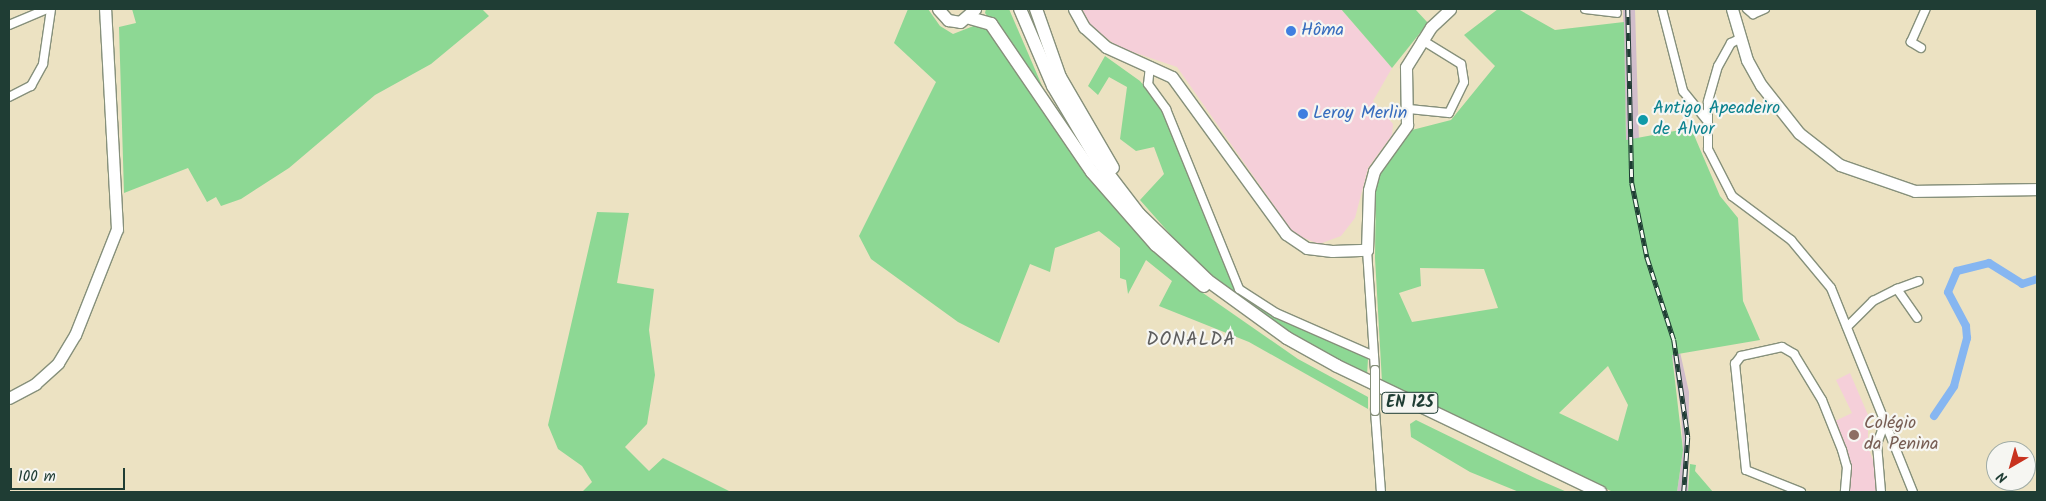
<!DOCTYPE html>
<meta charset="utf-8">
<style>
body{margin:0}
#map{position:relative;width:2046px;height:501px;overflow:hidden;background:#ece2c2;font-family:Kalam,sans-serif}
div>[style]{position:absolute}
.built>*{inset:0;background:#f5cfd9}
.industrial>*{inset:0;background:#d1bdcb}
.green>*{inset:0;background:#8dd894}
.canal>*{height:8px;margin:-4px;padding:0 4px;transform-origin:4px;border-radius:4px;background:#86b6f1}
.roads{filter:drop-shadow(1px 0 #86907b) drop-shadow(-1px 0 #86907b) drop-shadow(0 1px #86907b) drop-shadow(0 -1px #86907b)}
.street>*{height:8px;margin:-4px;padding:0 4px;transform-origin:4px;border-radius:4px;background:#fff}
.secondary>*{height:11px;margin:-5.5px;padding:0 5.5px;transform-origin:5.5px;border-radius:5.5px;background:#fff}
.primary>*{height:12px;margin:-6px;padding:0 6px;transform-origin:6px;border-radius:6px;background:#fff}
.rail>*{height:4.5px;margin-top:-2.25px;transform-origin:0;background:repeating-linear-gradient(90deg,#f6f6f2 0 8px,#1f3d34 0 16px);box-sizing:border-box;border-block:1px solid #1f3d34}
.bridges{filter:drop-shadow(1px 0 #86907b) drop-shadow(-1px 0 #86907b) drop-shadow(0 1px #86907b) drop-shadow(0 -1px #86907b)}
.street-bridge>*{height:8px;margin:-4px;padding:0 4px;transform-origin:4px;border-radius:4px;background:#fff}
.dots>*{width:14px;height:14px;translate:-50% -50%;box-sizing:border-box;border:2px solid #f6f6f2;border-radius:50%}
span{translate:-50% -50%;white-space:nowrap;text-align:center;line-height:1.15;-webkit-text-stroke:4.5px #f6f6f2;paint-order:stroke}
.shield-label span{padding:1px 4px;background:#f6f6f2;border:1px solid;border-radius:4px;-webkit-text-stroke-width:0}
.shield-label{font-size:16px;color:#1f3d34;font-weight:700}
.shop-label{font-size:18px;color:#366cbe}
.left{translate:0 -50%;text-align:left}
.culture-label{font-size:18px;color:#0d838f}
.education-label{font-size:18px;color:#785e54}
.neighbourhood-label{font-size:19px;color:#5e5e5e;letter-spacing:1px}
.frame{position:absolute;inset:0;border:10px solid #1f3d34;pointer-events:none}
.north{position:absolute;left:1986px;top:441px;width:50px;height:50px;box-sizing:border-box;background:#f6f6f2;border:1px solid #a0aca6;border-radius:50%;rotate:218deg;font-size:14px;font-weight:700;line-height:20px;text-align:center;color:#1f3d34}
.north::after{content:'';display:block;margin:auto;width:18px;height:22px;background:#c8321e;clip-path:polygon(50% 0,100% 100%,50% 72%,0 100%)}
.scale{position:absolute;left:10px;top:468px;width:115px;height:22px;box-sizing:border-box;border:2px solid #1f3d34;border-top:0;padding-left:6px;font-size:15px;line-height:18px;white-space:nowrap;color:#1f3d34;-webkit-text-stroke:4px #f6f6f2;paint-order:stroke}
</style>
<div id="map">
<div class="built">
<i style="clip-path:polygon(1082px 9px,1341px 9px,1392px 68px,1373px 101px,1393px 124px,1392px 135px,1368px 168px,1355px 218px,1341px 236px,1319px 244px,1294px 234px,1177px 67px,1118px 47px,1090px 25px)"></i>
<i style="clip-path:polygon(1850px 373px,1868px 415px,1868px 447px,1876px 468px,1877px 492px,1849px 492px,1852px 468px,1833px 422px,1852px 413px,1836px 380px)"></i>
</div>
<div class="industrial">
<i style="clip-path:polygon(1623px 9px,1635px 9px,1640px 174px,1689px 392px,1688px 492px,1677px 492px,1683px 450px,1681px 411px,1673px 360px,1639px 244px,1626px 140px)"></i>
</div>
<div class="green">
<i style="clip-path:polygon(132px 9px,482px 9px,489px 16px,431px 64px,375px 95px,289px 168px,241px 199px,221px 206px,216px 197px,207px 202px,188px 168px,124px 193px,119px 27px,136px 23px)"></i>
<i style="clip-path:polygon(908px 9px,928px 9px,940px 26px,953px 34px,976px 25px,986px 28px,1121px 216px,1203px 293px,1298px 359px,1368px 397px,1368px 409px,1249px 342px,1159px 306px,1172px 281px,1146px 260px,1128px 294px,1126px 280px,1120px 278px,1120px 248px,1099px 231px,1055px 248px,1050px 272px,1030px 264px,999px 343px,958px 322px,871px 259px,859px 236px,936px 82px,894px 43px)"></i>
<i style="clip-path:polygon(986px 9px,1009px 9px,1046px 95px,985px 13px)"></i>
<i style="clip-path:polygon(1341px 9px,1415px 9px,1428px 23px,1392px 68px)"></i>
<i style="clip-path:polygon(evenodd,1498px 9px,1518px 9px,1555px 30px,1624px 22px,1626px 140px,1691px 128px,1720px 196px,1738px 218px,1743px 301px,1760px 340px,1672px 355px,1683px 450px,1677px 492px,1613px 492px,1382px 382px,1375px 258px,1376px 184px,1381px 170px,1412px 130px,1451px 120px,1495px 66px,1464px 35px,1498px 9px,1420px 268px,1484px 269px,1498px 308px,1412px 322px,1399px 293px,1421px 286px,1420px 268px,1498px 9px,1608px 366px,1628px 405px,1618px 441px,1559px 413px,1608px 366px)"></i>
<i style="clip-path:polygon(1105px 56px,1140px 81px,1168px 115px,1236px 291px,1273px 314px,1368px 359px,1367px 376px,1289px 334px,1233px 296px,1193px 260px,1140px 200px,1164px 174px,1154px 147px,1136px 151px,1120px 139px,1127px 87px,1109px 77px,1098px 95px,1088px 86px)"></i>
<i style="clip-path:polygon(597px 212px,629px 213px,617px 283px,654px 289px,649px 330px,655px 375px,647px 424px,625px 447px,649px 471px,663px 458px,731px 492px,582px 492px,592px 482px,582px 466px,558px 449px,548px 425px)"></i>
<i style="clip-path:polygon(1416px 420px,1537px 479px,1567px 492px,1519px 492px,1470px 472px,1411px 437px,1410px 424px)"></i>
<i style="clip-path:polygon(1690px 464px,1696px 465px,1695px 471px,1713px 492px,1688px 492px)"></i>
</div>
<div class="canal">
<i style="left:1934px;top:416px;width:36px;rotate:-56deg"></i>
<i style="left:1954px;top:386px;width:50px;rotate:-74.8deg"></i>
<i style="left:1967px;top:338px;width:12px;rotate:-95deg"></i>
<i style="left:1966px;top:326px;width:38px;rotate:-118deg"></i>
<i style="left:1948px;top:292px;width:23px;rotate:-67deg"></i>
<i style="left:1957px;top:271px;width:33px;rotate:-14deg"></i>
<i style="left:1989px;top:263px;width:39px;rotate:32deg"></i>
<i style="left:2022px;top:284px;width:16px;rotate:-18deg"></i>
</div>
<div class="roads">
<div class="street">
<i style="left:1585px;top:9px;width:32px;rotate:7deg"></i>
<i style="left:1662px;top:9px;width:85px;rotate:75.6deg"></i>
<i style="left:1683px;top:91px;width:38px;rotate:51deg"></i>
<i style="left:1747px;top:9px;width:8px;rotate:40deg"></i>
<i style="left:1753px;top:14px;width:13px;rotate:-23deg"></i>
<i style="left:9px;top:25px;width:41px;rotate:-22.8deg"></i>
<i style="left:1739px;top:39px;width:9px;rotate:153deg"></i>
<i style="left:1731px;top:43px;width:26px;rotate:119deg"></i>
<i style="left:1718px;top:66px;width:37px;rotate:106deg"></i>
<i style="left:1708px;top:102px;width:47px;rotate:90deg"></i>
<i style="left:1708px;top:149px;width:53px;rotate:62.9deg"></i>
<i style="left:1732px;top:196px;width:74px;rotate:36.7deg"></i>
<i style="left:1791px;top:240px;width:62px;rotate:50.2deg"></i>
<i style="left:1831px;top:288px;width:220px;rotate:68.1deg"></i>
<i style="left:1921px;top:48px;width:12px;rotate:-149deg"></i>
<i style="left:1911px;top:42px;width:36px;rotate:-66deg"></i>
<i style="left:1150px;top:66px;width:18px;rotate:96deg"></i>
<i style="left:1148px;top:84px;width:31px;rotate:54deg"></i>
<i style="left:1166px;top:109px;width:194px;rotate:67.9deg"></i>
<i style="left:1239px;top:289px;width:44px;rotate:33deg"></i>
<i style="left:1276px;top:313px;width:107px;rotate:23.7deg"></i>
<i style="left:9px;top:97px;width:25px;rotate:-27deg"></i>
<i style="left:31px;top:86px;width:25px;rotate:-61deg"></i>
<i style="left:43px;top:64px;width:56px;rotate:-81.7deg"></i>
<i style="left:1409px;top:109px;width:40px;rotate:5.7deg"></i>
<i style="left:1449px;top:113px;width:34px;rotate:-64deg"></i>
<i style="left:1464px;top:82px;width:18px;rotate:-99deg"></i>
<i style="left:1461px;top:64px;width:46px;rotate:-148.4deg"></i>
<i style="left:1367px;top:250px;width:120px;rotate:86.2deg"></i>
<i style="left:1897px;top:289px;width:23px;rotate:-20deg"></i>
<i style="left:1847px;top:327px;width:37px;rotate:-45deg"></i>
<i style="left:1873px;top:301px;width:27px;rotate:-27deg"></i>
<i style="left:1897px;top:289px;width:35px;rotate:55deg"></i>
<i style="left:1375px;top:411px;width:81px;rotate:85.8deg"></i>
<i style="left:1801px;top:492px;width:59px;rotate:-158.2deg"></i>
<i style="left:1746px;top:470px;width:107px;rotate:-95.9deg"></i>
<i style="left:1735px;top:364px;width:10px;rotate:-53deg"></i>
<i style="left:1741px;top:356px;width:42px;rotate:-12.4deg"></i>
<i style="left:1782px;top:347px;width:14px;rotate:30deg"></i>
<i style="left:1794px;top:354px;width:54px;rotate:58.7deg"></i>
<i style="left:1822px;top:400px;width:54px;rotate:68.2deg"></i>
<i style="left:1842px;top:450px;width:18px;rotate:74deg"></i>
<i style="left:1847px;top:467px;width:25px;rotate:95deg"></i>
<i style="left:1881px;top:492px;width:48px;rotate:-94.8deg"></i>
<i style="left:1877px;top:444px;width:23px;rotate:-70deg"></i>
</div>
<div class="secondary">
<i style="left:938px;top:9px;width:15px;rotate:48deg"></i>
<i style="left:948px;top:20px;width:12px;rotate:9deg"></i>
<i style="left:960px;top:22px;width:20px;rotate:-41deg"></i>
<i style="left:1074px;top:9px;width:21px;rotate:61deg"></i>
<i style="left:1084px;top:27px;width:30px;rotate:42deg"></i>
<i style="left:1106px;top:47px;width:72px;rotate:24.4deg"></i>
<i style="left:1172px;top:77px;width:194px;rotate:54deg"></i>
<i style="left:1286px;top:234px;width:25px;rotate:34deg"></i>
<i style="left:1307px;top:248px;width:25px;rotate:7deg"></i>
<i style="left:1332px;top:251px;width:35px;rotate:-2deg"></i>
<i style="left:1367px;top:250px;width:60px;rotate:-88.1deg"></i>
<i style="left:1369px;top:190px;width:20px;rotate:-75deg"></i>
<i style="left:1374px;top:171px;width:57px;rotate:-54.3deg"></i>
<i style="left:1407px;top:125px;width:58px;rotate:-91deg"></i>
<i style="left:1406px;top:67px;width:47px;rotate:-58deg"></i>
<i style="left:1431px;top:27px;width:26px;rotate:-43deg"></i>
<i style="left:1732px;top:9px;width:53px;rotate:73.6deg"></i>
<i style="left:1747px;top:60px;width:29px;rotate:61deg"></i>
<i style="left:1761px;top:85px;width:61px;rotate:51.6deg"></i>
<i style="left:1799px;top:133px;width:52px;rotate:38deg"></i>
<i style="left:1840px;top:165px;width:79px;rotate:19.1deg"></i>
<i style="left:1915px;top:191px;width:122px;rotate:-0.9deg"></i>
<i style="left:9px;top:398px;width:30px;rotate:-28deg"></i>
<i style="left:35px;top:384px;width:31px;rotate:-42deg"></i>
<i style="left:58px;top:363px;width:33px;rotate:-59deg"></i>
<i style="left:75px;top:335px;width:114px;rotate:-68.4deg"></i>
<i style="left:117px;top:229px;width:220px;rotate:-93.1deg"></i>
</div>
<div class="primary">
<i style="left:1020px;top:9px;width:84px;rotate:66.8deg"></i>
<i style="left:1053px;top:86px;width:84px;rotate:59.2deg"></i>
<i style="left:1096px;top:158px;width:71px;rotate:52.5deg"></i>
<i style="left:1139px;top:214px;width:95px;rotate:44.1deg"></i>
<i style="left:1207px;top:280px;width:99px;rotate:35.9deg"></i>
<i style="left:1287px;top:338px;width:57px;rotate:29.2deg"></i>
<i style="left:1337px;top:366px;width:292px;rotate:25.6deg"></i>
<i style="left:1036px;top:9px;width:72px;rotate:70.6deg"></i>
<i style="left:1060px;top:77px;width:105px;rotate:59.8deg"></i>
<i style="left:970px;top:18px;width:22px;rotate:16deg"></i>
<i style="left:991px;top:24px;width:179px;rotate:55.7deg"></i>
<i style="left:1092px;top:172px;width:97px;rotate:48.8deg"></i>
<i style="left:1156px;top:245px;width:63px;rotate:40.5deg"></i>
</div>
</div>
<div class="rail">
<i style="left:1628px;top:9px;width:174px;rotate:88.7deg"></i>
<i style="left:1632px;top:183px;width:76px;rotate:78.5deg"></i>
<i style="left:1647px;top:257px;width:87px;rotate:72deg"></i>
<i style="left:1674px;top:340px;width:98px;rotate:81.8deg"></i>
<i style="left:1688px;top:437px;width:55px;rotate:94.2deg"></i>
</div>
<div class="bridges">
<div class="street-bridge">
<i style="left:1375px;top:370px;width:41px;rotate:90deg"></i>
</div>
</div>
<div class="dots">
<i style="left:1291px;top:31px;background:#3f7fe0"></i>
<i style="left:1303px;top:114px;background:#3f7fe0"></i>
<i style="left:1643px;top:120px;background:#0f9aa8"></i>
<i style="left:1854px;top:435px;background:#8d6e63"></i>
</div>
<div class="shield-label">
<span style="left:1410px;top:403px">EN 125</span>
</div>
<div class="shop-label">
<span class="left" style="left:1301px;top:31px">Hôma</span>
<span class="left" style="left:1313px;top:114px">Leroy Merlin</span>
</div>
<div class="culture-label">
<span class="left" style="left:1653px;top:120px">Antigo Apeadeiro<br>de Alvor</span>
</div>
<div class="education-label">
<span class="left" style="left:1864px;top:435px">Colégio<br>da Penina</span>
</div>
<div class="neighbourhood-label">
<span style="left:1191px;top:341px">DONALDA</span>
</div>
<div class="frame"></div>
<div class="north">N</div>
<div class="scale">100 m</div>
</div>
